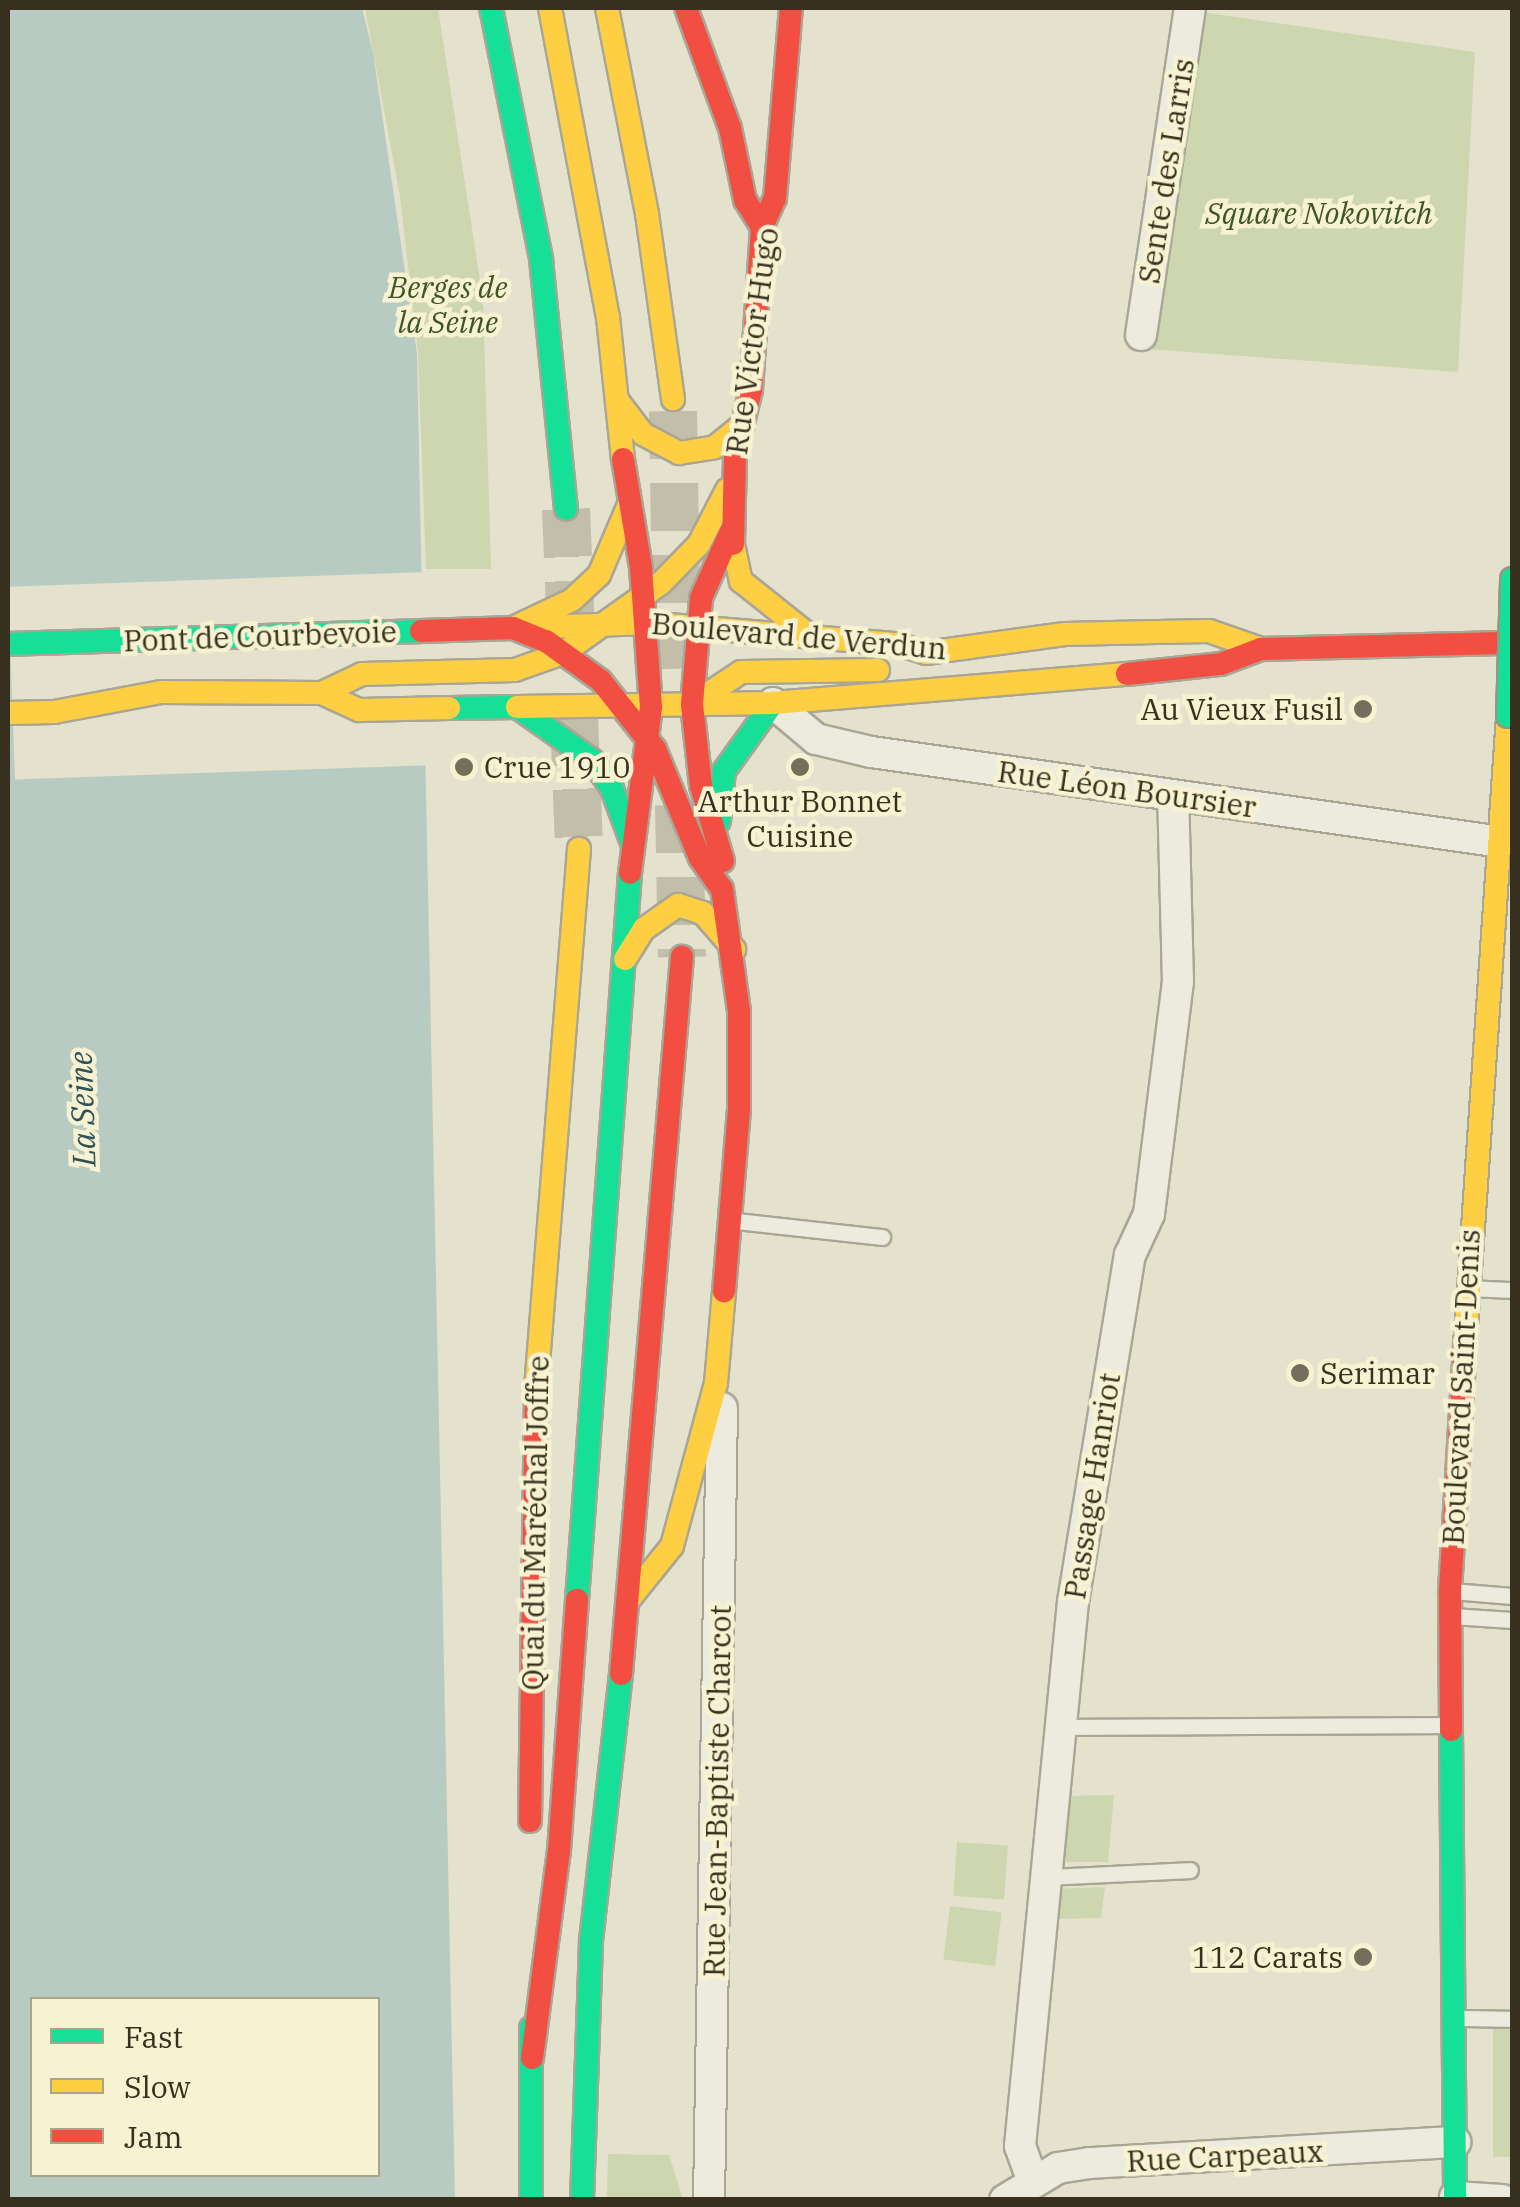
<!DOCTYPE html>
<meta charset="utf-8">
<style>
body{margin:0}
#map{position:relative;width:1520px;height:2207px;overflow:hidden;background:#e4e2cc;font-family:"IBM Plex Serif",serif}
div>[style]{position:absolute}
.green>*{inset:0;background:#cdd6ae;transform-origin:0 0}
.water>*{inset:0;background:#b8cbc2}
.pier>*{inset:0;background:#e4e2cc;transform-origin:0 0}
.primary-tunnel>*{height:48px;margin-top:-24px;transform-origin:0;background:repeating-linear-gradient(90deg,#c2bea9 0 48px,transparent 0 72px)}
.roads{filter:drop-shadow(2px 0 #a9a696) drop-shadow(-2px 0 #a9a696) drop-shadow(0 2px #a9a696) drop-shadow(0 -2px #a9a696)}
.lane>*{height:15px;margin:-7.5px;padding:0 7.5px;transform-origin:7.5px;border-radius:7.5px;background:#ecebde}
.street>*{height:30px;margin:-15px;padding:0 15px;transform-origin:15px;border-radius:15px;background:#ecebde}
.fast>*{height:22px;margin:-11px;padding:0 11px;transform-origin:11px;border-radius:11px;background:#16e098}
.slow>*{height:22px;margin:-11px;padding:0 11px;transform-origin:11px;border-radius:11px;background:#ffcf43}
.jam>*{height:22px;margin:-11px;padding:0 11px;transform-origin:11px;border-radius:11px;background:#f24e42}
.bridges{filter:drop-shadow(2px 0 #999585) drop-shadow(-2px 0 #999585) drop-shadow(0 2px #999585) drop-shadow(0 -2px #999585)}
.fast-bridge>*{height:22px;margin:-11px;padding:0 11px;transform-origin:11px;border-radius:11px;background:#16e098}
.dots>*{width:28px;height:28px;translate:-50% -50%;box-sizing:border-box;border:5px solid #f6f2d2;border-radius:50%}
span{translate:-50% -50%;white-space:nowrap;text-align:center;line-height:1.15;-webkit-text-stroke:9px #f6f2d2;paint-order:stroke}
.street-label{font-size:30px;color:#38301e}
.park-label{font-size:30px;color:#3f5524;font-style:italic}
.poi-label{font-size:30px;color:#38301e}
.right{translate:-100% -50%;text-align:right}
.left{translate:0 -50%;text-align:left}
.water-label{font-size:32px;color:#2d5258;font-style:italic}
.frame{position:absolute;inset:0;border:10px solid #38301e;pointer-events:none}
.legend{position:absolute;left:30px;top:1997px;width:350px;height:180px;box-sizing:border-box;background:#f6f2d2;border:2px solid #aaa48a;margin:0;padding:12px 18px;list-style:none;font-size:30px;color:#38301e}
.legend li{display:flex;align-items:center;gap:20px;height:50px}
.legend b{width:50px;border:2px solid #aaa48a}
</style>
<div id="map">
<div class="green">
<i style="clip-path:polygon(365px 8px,438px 8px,483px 300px,491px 569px,426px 569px,418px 352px,400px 196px)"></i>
<i style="clip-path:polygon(1201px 12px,1475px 52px,1458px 372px,1148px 349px)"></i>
<i style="clip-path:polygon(1114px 1795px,1108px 1862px,1058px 1862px,1065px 1796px)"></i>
<i style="left:957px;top:1842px;width:51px;height:54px;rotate:4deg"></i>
<i style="clip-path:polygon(1105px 1887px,1101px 1918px,1049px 1919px,1052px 1889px)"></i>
<i style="left:950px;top:1906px;width:52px;height:54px;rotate:7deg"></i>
<i style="left:1493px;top:2029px;width:19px;height:128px"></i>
<i style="clip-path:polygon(608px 2154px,669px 2155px,683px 2199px,607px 2199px)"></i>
</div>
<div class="water">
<i style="clip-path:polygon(evenodd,8px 8px,362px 8px,373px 52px,417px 354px,455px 2199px,8px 2200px,8px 8px,32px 2000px,378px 2000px,378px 2174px,32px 2174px,32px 2000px)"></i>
</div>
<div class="pier">
<i style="left:428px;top:572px;width:193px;height:420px;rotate:88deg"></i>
</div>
<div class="primary-tunnel">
<i style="left:673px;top:411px;width:258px;rotate:89.1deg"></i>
<i style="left:566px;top:509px;width:126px;rotate:87.7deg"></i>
<i style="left:574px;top:717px;width:132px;rotate:87.8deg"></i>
<i style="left:679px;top:805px;width:152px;rotate:88.9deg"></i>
</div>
<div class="roads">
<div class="lane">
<i style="left:737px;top:1221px;width:146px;rotate:6.3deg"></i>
<i style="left:1469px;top:1288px;width:43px;rotate:2.7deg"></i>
<i style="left:1452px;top:1591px;width:60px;rotate:4.8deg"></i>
<i style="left:1452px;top:1616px;width:60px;rotate:3.8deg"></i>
<i style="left:1061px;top:1727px;width:386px;rotate:-0.3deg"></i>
<i style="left:1047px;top:1877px;width:143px;rotate:-2.8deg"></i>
<i style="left:1457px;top:2018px;width:55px;rotate:1deg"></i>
</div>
<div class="street">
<i style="left:1141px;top:335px;width:331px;rotate:-81.5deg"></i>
<i style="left:773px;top:703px;width:56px;rotate:39.9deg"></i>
<i style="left:816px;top:739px;width:57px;rotate:13.3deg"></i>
<i style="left:871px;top:752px;width:630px;rotate:8.12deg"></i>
<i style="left:1032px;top:2179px;width:35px;rotate:-110deg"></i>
<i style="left:1020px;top:2146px;width:547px;rotate:-84.44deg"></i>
<i style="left:1073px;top:1602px;width:352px;rotate:-80.7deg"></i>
<i style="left:1130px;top:1255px;width:45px;rotate:-65.1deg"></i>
<i style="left:1149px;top:1214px;width:234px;rotate:-82.9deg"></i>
<i style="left:1178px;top:982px;width:186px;rotate:-91.5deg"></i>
<i style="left:1455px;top:2197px;width:47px;rotate:3.7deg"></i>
<i style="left:709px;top:2200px;width:792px;rotate:-89.06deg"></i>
<i style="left:1005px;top:2200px;width:62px;rotate:-31.1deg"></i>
<i style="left:1058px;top:2168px;width:32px;rotate:-9deg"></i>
<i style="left:1090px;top:2163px;width:366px;rotate:-3.3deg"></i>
</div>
<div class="fast">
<i style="left:491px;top:8px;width:256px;rotate:78.7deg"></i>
<i style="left:541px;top:259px;width:251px;rotate:84.3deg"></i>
<i style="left:8px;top:644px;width:413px;rotate:-1.8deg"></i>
<i style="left:449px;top:708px;width:68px;rotate:-0.8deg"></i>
<i style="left:517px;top:707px;width:92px;rotate:35.2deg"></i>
<i style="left:592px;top:760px;width:35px;rotate:55deg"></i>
<i style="left:612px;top:789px;width:58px;rotate:69.7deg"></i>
<i style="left:719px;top:821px;width:50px;rotate:-84.3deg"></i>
<i style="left:724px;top:771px;width:84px;rotate:-54.2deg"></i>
<i style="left:577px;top:1600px;width:729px;rotate:-85.83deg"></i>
<i style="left:1451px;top:1730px;width:470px;rotate:89.5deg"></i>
<i style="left:531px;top:2028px;width:172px;rotate:90deg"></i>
<i style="left:582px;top:2200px;width:259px;rotate:-88deg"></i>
<i style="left:591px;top:1941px;width:269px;rotate:-83.6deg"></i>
</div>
<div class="slow">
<i style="left:550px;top:8px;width:314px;rotate:79.4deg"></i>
<i style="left:608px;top:317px;width:143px;rotate:84deg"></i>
<i style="left:607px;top:8px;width:210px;rotate:79deg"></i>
<i style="left:647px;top:214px;width:187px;rotate:82deg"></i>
<i style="left:617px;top:400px;width:43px;rotate:52.6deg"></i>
<i style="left:643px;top:434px;width:41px;rotate:27.8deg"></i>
<i style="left:679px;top:453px;width:36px;rotate:-9deg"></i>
<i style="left:715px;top:447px;width:36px;rotate:-39deg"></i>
<i style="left:733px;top:544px;width:38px;rotate:78deg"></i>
<i style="left:741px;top:581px;width:93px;rotate:38.5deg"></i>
<i style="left:513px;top:628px;width:65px;rotate:-25.4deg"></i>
<i style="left:572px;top:600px;width:37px;rotate:-43deg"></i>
<i style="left:599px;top:575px;width:74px;rotate:-66.9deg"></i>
<i style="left:519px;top:628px;width:127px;rotate:-2.3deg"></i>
<i style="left:646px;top:623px;width:252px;rotate:4.8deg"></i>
<i style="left:897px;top:644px;width:30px;rotate:17deg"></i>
<i style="left:926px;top:653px;width:140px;rotate:-7.8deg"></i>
<i style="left:1065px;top:634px;width:144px;rotate:-1.2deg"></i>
<i style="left:1209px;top:631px;width:55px;rotate:19.1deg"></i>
<i style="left:322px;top:693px;width:44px;rotate:-25.4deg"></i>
<i style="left:362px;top:674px;width:153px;rotate:-1.5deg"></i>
<i style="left:515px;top:670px;width:51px;rotate:-19.5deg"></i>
<i style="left:563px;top:653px;width:120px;rotate:-35.5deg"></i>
<i style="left:661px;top:583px;width:54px;rotate:-45.7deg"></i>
<i style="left:699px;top:544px;width:61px;rotate:-62.6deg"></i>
<i style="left:690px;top:706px;width:61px;rotate:-33.7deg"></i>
<i style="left:741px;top:672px;width:137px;rotate:-0.8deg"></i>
<i style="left:517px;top:707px;width:256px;rotate:-0.9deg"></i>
<i style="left:773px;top:703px;width:355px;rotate:-4.7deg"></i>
<i style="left:8px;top:713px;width:46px;rotate:-1.2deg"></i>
<i style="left:54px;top:712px;width:109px;rotate:-10.6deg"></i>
<i style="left:161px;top:692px;width:161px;rotate:0.4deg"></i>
<i style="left:322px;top:693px;width:41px;rotate:24.7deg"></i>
<i style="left:359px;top:710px;width:90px;rotate:-1.3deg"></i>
<i style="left:625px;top:959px;width:36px;rotate:-58deg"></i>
<i style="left:644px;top:929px;width:42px;rotate:-35.2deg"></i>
<i style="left:678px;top:905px;width:26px;rotate:18deg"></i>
<i style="left:703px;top:913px;width:48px;rotate:49.3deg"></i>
<i style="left:1465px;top:1345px;width:630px;rotate:-86.09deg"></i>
<i style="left:536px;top:1388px;width:541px;rotate:-85.44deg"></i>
<i style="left:630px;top:1598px;width:67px;rotate:-51.1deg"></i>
<i style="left:672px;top:1546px;width:169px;rotate:-74.9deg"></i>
<i style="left:716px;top:1383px;width:92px;rotate:-85deg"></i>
</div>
<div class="jam">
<i style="left:686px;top:8px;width:128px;rotate:69.9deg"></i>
<i style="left:730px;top:128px;width:74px;rotate:78.2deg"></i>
<i style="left:745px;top:200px;width:32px;rotate:58deg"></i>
<i style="left:623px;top:459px;width:110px;rotate:80.6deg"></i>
<i style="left:641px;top:568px;width:139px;rotate:85.9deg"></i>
<i style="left:651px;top:707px;width:167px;rotate:97.2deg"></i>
<i style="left:733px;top:544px;width:89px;rotate:-88.7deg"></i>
<i style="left:735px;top:455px;width:67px;rotate:-76.2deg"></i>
<i style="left:751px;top:390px;width:163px;rotate:-86.1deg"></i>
<i style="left:762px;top:227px;width:32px;rotate:-66deg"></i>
<i style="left:775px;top:198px;width:191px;rotate:-85.2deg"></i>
<i style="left:421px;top:631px;width:92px;rotate:-1.9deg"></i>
<i style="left:513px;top:628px;width:35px;rotate:22deg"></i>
<i style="left:546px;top:641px;width:68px;rotate:36deg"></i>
<i style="left:601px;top:681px;width:87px;rotate:51.5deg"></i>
<i style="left:655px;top:749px;width:118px;rotate:67.6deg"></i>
<i style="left:700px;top:858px;width:38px;rotate:55deg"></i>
<i style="left:722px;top:889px;width:123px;rotate:82.1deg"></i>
<i style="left:739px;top:1011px;width:98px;rotate:90deg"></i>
<i style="left:739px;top:1109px;width:183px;rotate:94.7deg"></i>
<i style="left:1127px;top:674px;width:95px;rotate:-6.1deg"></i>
<i style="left:1221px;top:664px;width:43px;rotate:-20.6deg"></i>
<i style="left:1261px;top:649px;width:251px;rotate:-1.4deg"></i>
<i style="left:723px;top:861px;width:78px;rotate:-106.3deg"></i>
<i style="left:701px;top:786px;width:82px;rotate:-96.3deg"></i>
<i style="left:692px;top:704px;width:106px;rotate:-85.1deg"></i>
<i style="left:701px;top:598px;width:71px;rotate:-66deg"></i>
<i style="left:621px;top:1674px;width:720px;rotate:-85.14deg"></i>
<i style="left:1451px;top:1730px;width:139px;rotate:-90.4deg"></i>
<i style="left:1450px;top:1591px;width:246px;rotate:-86.5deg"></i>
<i style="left:530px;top:1821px;width:433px;rotate:-89.2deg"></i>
<i style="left:532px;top:2058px;width:209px;rotate:-82.6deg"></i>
<i style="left:559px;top:1851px;width:252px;rotate:-85.9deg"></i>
</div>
</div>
<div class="bridges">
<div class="fast-bridge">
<i style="left:1508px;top:716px;width:137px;rotate:-88.3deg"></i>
</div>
</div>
<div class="dots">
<i style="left:1363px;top:709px;background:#746e5b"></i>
<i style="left:464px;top:767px;background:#746e5b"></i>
<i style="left:800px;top:767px;background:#746e5b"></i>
<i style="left:1300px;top:1373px;background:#746e5b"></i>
<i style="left:1363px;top:1957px;background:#746e5b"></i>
</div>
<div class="street-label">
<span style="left:1166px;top:171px;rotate:-81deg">Sente des Larris</span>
<span style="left:752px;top:341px;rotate:-82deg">Rue Victor Hugo</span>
<span style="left:260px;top:636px;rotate:-2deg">Pont de Courbevoie</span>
<span style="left:799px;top:636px;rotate:5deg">Boulevard de Verdun</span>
<span style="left:1127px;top:789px;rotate:8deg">Rue Léon Boursier</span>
<span style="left:1461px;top:1387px;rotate:-87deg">Boulevard Saint-Denis</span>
<span style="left:1092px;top:1486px;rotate:-81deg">Passage Hanriot</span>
<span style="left:535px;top:1523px;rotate:-89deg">Quai du Maréchal Joffre</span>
<span style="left:717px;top:1791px;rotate:-89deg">Rue Jean-Baptiste Charcot</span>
<span style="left:1225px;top:2156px;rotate:-3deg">Rue Carpeaux</span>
</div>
<div class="park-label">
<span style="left:1319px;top:213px">Square Nokovitch</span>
<span style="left:448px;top:304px">Berges de<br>la Seine</span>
</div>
<div class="poi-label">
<span class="right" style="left:1343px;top:709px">Au Vieux Fusil</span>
<span class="left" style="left:484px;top:767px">Crue 1910</span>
<span style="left:800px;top:818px">Arthur Bonnet<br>Cuisine</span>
<span class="left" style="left:1320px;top:1373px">Serimar</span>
<span class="right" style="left:1343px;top:1957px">112 Carats</span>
</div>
<div class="water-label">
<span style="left:82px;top:1109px;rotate:-92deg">La Seine</span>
</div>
<div class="frame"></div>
<ul class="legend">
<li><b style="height:12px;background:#16e098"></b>Fast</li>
<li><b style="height:12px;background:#ffcf43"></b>Slow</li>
<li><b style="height:12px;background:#f24e42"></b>Jam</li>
</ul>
</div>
